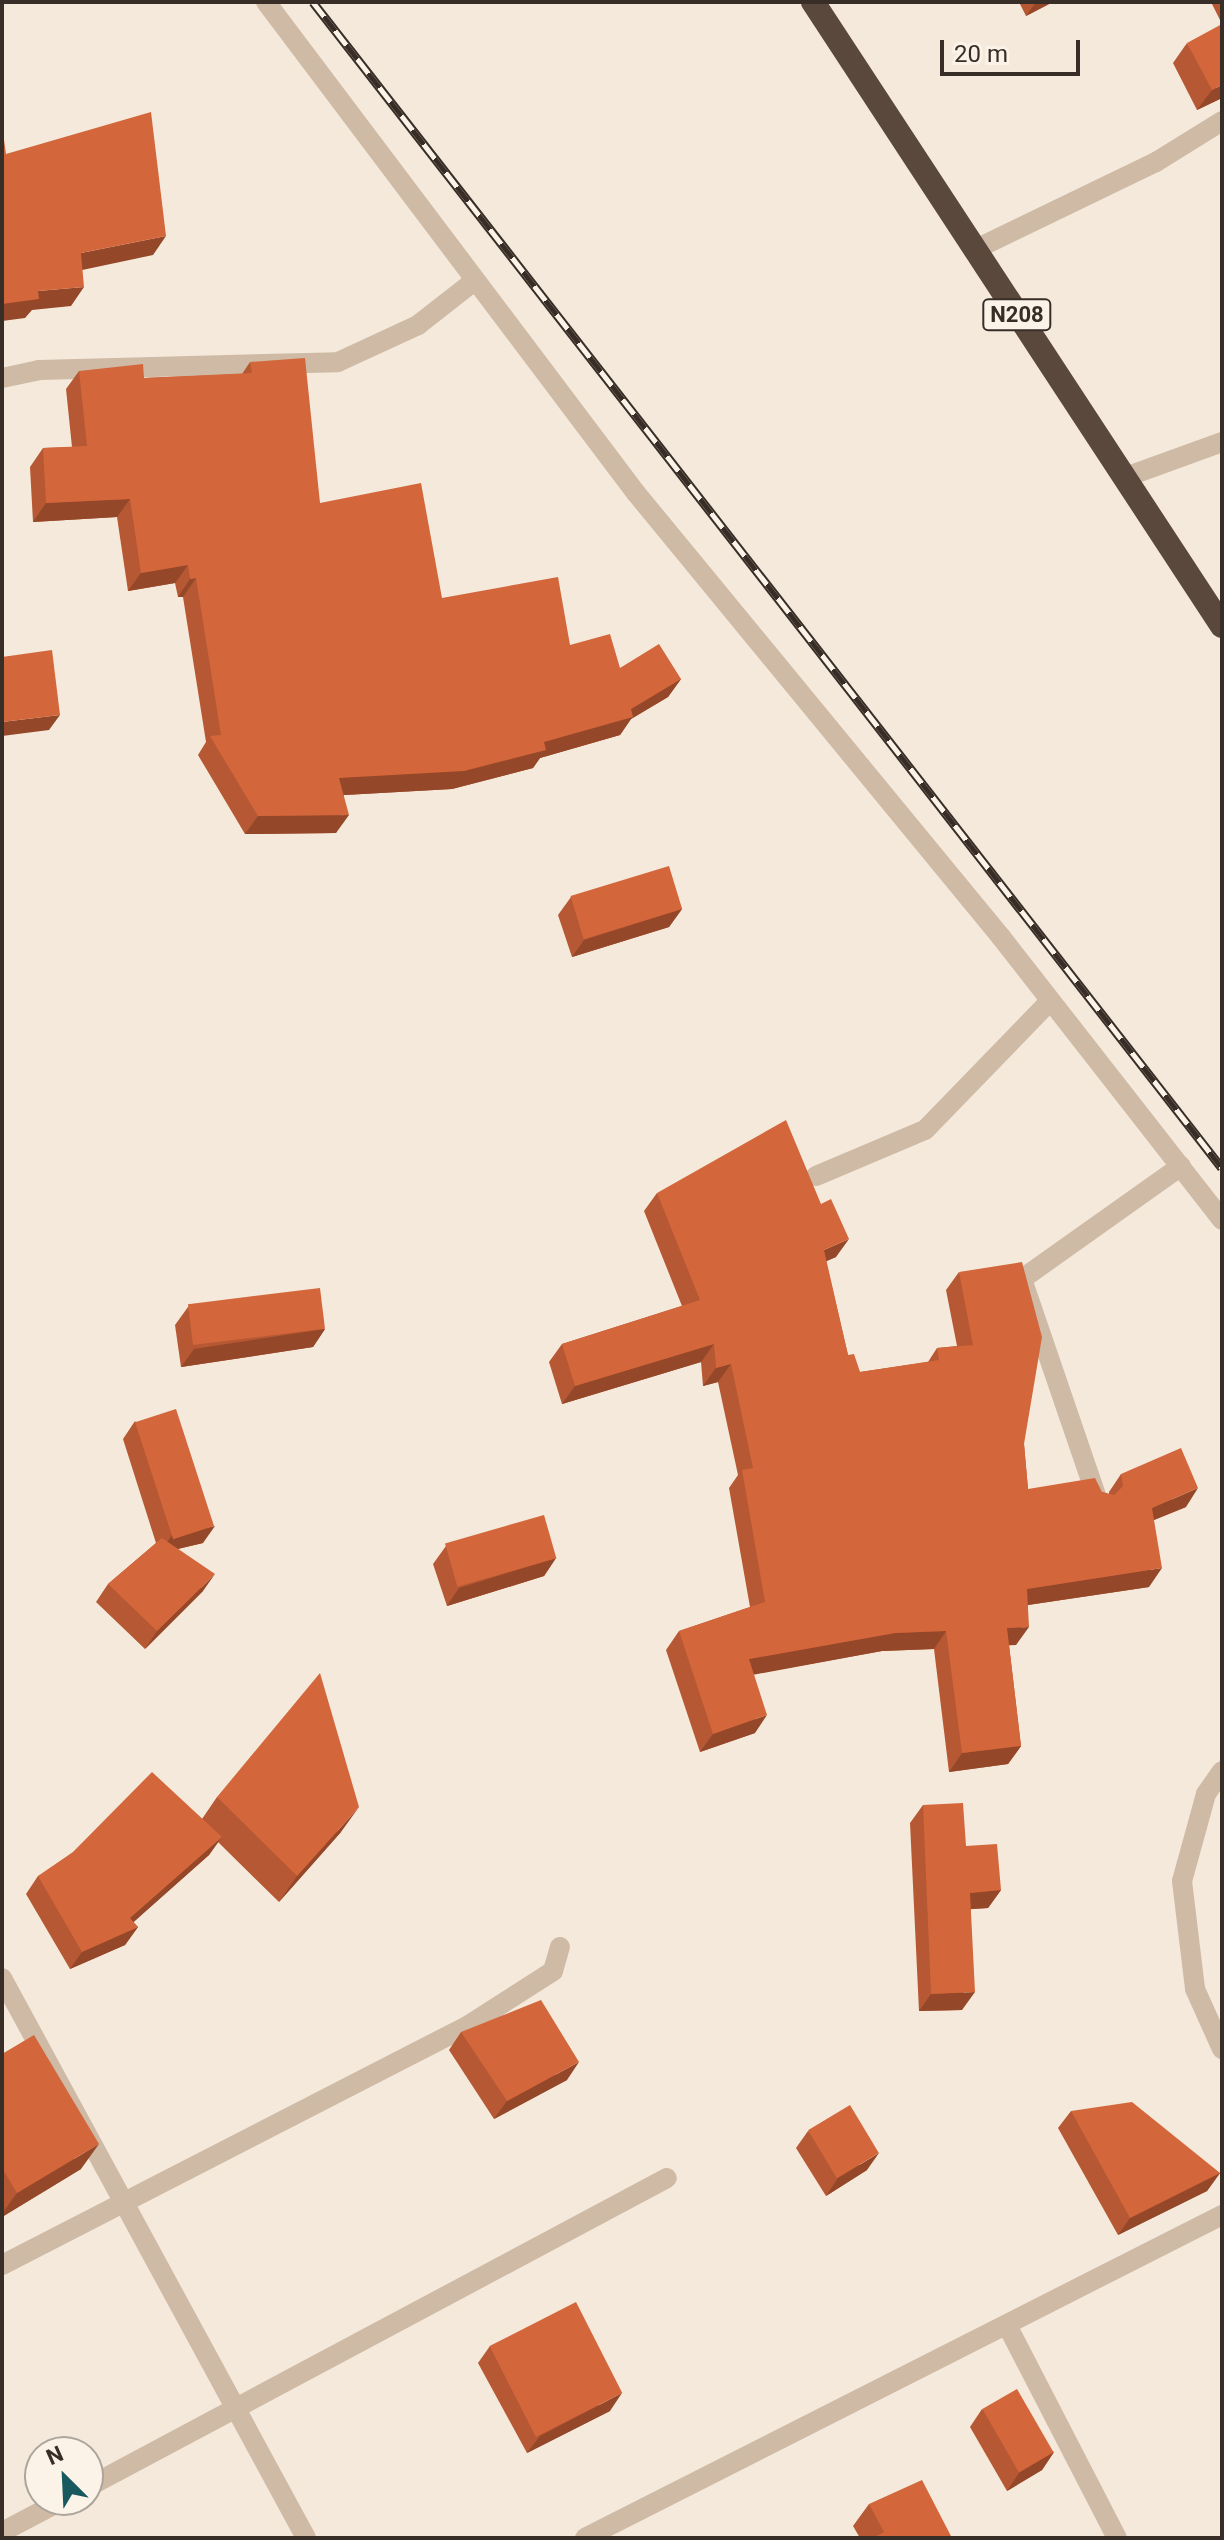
<!DOCTYPE html>
<style>
body{margin:0}
#map{position:relative;width:1224px;height:2540px;overflow:hidden;background:#f4e9db;font-family:Roboto,sans-serif}
div>[style]{position:absolute}
.street>*{height:20px;margin:-10px;padding:0 10px;transform-origin:10px;border-radius:10px;background:#cebaa5}
.highway>*{height:24px;margin:-12px;padding:0 12px;transform-origin:12px;border-radius:12px;background:#5b483d}
.rail>*{height:9px;margin-top:-4.5px;transform-origin:0;background:repeating-linear-gradient(90deg,#fbf3e8 0 18px,#392e27 0 36px);box-sizing:border-box;border-block:2px solid #392e27}
.wall>*{inset:0;background:#b55833}
.shaded-wall>*{inset:0;background:#944729}
.building>*{inset:0;background:#d3663b;transform-origin:0 0}
span{translate:-50% -50%;white-space:nowrap;text-align:center;line-height:1.15;-webkit-text-stroke:6px #fbf3e8;paint-order:stroke}
.shield-label span{padding:2px 6px;background:#fbf3e8;border:2px solid;border-radius:6px;-webkit-text-stroke-width:0}
.shield-label{font-size:22px;color:#392e27;font-weight:700}
.frame{position:absolute;inset:0;border:4px solid #392e27;pointer-events:none}
.north{position:absolute;left:24px;top:2436px;width:80px;height:80px;box-sizing:border-box;background:#fbf3e8;border:2px solid #ada49b;border-radius:50%;rotate:336deg;font-size:22px;font-weight:700;line-height:32px;text-align:center;color:#392e27}
.north::after{content:'';display:block;margin:auto;width:28px;height:36px;background:#18585f;clip-path:polygon(50% 0,100% 100%,50% 72%,0 100%)}
.scale{position:absolute;left:940px;top:40px;width:140px;height:36px;box-sizing:border-box;border:4px solid #392e27;border-top:0;padding-left:10px;font-size:24px;line-height:28px;white-space:nowrap;color:#392e27;-webkit-text-stroke:6px #fbf3e8;paint-order:stroke}
</style>
<div id="map">
<div class="street">
<i style="left:266px;top:2px;width:615px;rotate:53deg"></i>
<i style="left:636px;top:493px;width:575px;rotate:50.58deg"></i>
<i style="left:1001px;top:937px;width:359px;rotate:52deg"></i>
<i style="left:974px;top:250px;width:202px;rotate:-25.8deg"></i>
<i style="left:1156px;top:162px;width:78px;rotate:-31.8deg"></i>
<i style="left:2px;top:378px;width:38px;rotate:-12deg"></i>
<i style="left:39px;top:370px;width:299px;rotate:-1.5deg"></i>
<i style="left:338px;top:362px;width:88px;rotate:-24.8deg"></i>
<i style="left:418px;top:325px;width:70px;rotate:-38deg"></i>
<i style="left:1123px;top:478px;width:105px;rotate:-20deg"></i>
<i style="left:816px;top:1176px;width:118px;rotate:-22.9deg"></i>
<i style="left:925px;top:1130px;width:180px;rotate:-45.9deg"></i>
<i style="left:1098px;top:1501px;width:235px;rotate:-108.9deg"></i>
<i style="left:1022px;top:1279px;width:195px;rotate:-35.4deg"></i>
<i style="left:1222px;top:1771px;width:28px;rotate:125deg"></i>
<i style="left:1206px;top:1794px;width:90px;rotate:105.4deg"></i>
<i style="left:1182px;top:1881px;width:109px;rotate:83.1deg"></i>
<i style="left:1195px;top:1989px;width:66px;rotate:65.8deg"></i>
<i style="left:2px;top:1978px;width:637px;rotate:61.5deg"></i>
<i style="left:2px;top:2265px;width:525px;rotate:-27.2deg"></i>
<i style="left:469px;top:2025px;width:100px;rotate:-32.7deg"></i>
<i style="left:553px;top:1971px;width:25px;rotate:-74deg"></i>
<i style="left:1008px;top:2327px;width:237px;rotate:62.7deg"></i>
<i style="left:88px;top:2487px;width:656px;rotate:-28.09deg"></i>
<i style="left:2px;top:2532px;width:69px;rotate:-27.7deg"></i>
<i style="left:585px;top:2538px;width:714px;rotate:-26.89deg"></i>
</div>
<div class="highway">
<i style="left:813px;top:2px;width:746px;rotate:56.76deg"></i>
</div>
<div class="rail">
<i style="left:313px;top:2px;width:1478px;rotate:52.06deg"></i>
</div>
<div class="wall">
<i style="clip-path:polygon(1019px 2px,1053px 2px,1026px 16px)"></i>
<i style="clip-path:polygon(1211px 2px,1222px 2px,1222px 24px)"></i>
<i style="clip-path:polygon(1187px 43px,1222px 98px,1197px 110px,1173px 63px)"></i>
<i style="clip-path:polygon(250px 362px,320px 503px,442px 598px,570px 645px,620px 668px,681px 679px,668px 697px,631px 719px,620px 735px,540px 758px,533px 768px,452px 789px,344px 795px,336px 833px,245px 834px,198px 755px,206px 742px,183px 597px,178px 597px,175px 583px,128px 591px,117px 517px,33px 522px,30px 467px,43px 448px,72px 447px,66px 389px,79px 371px,144px 378px,242px 374px)"></i>
<i style="clip-path:polygon(571px 897px,682px 909px,669px 927px,572px 957px,558px 915px)"></i>
<i style="clip-path:polygon(657px 1193px,836px 1257px,826px 1261px,848px 1355px,860px 1372px,928px 1362px,937px 1348px,957px 1346px,946px 1290px,959px 1272px,1024px 1444px,1028px 1489px,1102px 1492px,1109px 1494px,1109px 1492px,1121px 1474px,1186px 1507px,1154px 1520px,1149px 1587px,1028px 1605px,1016px 1645px,1009px 1645px,1021px 1746px,1008px 1764px,949px 1772px,934px 1649px,882px 1651px,754px 1674px,755px 1733px,700px 1752px,666px 1650px,679px 1631px,750px 1607px,729px 1488px,738px 1475px,718px 1382px,703px 1386px,701px 1362px,562px 1404px,549px 1362px,562px 1344px,682px 1306px,644px 1211px)"></i>
<i style="clip-path:polygon(188px 1307px,325px 1329px,313px 1347px,181px 1367px,175px 1325px)"></i>
<i style="clip-path:polygon(135px 1421px,203px 1543px,178px 1549px,203px 1591px,145px 1649px,96px 1602px,108px 1584px,156px 1543px,123px 1439px)"></i>
<i style="clip-path:polygon(446px 1546px,556px 1558px,544px 1576px,447px 1606px,433px 1564px)"></i>
<i style="clip-path:polygon(217px 1797px,341px 1832px,279px 1902px,218px 1842px,209px 1855px,133px 1922px,138px 1927px,125px 1945px,70px 1969px,26px 1894px,38px 1876px,202px 1819px)"></i>
<i style="clip-path:polygon(923px 1805px,966px 1846px,1001px 1890px,988px 1908px,971px 1909px,962px 2010px,919px 2011px,910px 1823px)"></i>
<i style="clip-path:polygon(461px 2032px,567px 2080px,494px 2119px,449px 2050px)"></i>
<i style="clip-path:polygon(2px 2054px,81px 2169px,2px 2217px)"></i>
<i style="clip-path:polygon(1071px 2111px,1220px 2173px,1207px 2191px,1118px 2235px,1058px 2128px)"></i>
<i style="clip-path:polygon(808px 2131px,867px 2170px,826px 2196px,796px 2148px)"></i>
<i style="clip-path:polygon(490px 2346px,610px 2411px,527px 2453px,478px 2363px)"></i>
<i style="clip-path:polygon(982px 2409px,1054px 2452px,1042px 2470px,1007px 2491px,970px 2427px)"></i>
<i style="clip-path:polygon(869px 2504px,952px 2538px,860px 2538px,853px 2526px)"></i>
</div>
<div class="shaded-wall">
<i style="clip-path:polygon(1036px 2px,1053px 2px,1026px 16px)"></i>
<i style="clip-path:polygon(1222px 85px,1222px 98px,1197px 110px,1212px 90px)"></i>
<i style="clip-path:polygon(166px 236px,153px 255px,68px 273px,81px 253px)"></i>
<i style="clip-path:polygon(84px 287px,71px 306px,32px 310px,25px 318px,2px 321px,2px 304px,38px 291px)"></i>
<i style="clip-path:polygon(130px 499px,117px 517px,33px 522px,46px 503px)"></i>
<i style="clip-path:polygon(188px 565px,175px 583px,128px 591px,141px 573px)"></i>
<i style="clip-path:polygon(196px 578px,183px 597px,178px 597px,190px 579px)"></i>
<i style="clip-path:polygon(681px 679px,668px 697px,631px 719px,620px 735px,540px 758px,533px 768px,452px 789px,327px 796px,339px 778px,544px 742px,631px 709px)"></i>
<i style="clip-path:polygon(60px 715px,49px 730px,2px 736px,2px 722px)"></i>
<i style="clip-path:polygon(349px 815px,336px 833px,245px 834px,258px 816px)"></i>
<i style="clip-path:polygon(682px 909px,669px 927px,572px 957px,584px 940px)"></i>
<i style="clip-path:polygon(849px 1239px,836px 1257px,811px 1268px,824px 1250px)"></i>
<i style="clip-path:polygon(325px 1329px,313px 1347px,181px 1367px,194px 1349px)"></i>
<i style="clip-path:polygon(714px 1344px,701px 1362px,562px 1404px,575px 1386px)"></i>
<i style="clip-path:polygon(731px 1364px,718px 1382px,703px 1386px,716px 1368px)"></i>
<i style="clip-path:polygon(1198px 1488px,1186px 1507px,1139px 1526px,1152px 1508px)"></i>
<i style="clip-path:polygon(215px 1526px,203px 1543px,160px 1553px,172px 1535px)"></i>
<i style="clip-path:polygon(556px 1558px,544px 1576px,447px 1606px,459px 1588px)"></i>
<i style="clip-path:polygon(1162px 1568px,1149px 1587px,1015px 1607px,1027px 1589px)"></i>
<i style="clip-path:polygon(215px 1574px,203px 1591px,145px 1649px,157px 1631px)"></i>
<i style="clip-path:polygon(1029px 1627px,1016px 1645px,994px 1646px,1007px 1628px)"></i>
<i style="clip-path:polygon(946px 1631px,934px 1649px,882px 1651px,736px 1678px,749px 1659px,895px 1633px)"></i>
<i style="clip-path:polygon(767px 1715px,755px 1733px,700px 1752px,713px 1734px)"></i>
<i style="clip-path:polygon(1021px 1746px,1008px 1764px,949px 1772px,962px 1753px)"></i>
<i style="clip-path:polygon(359px 1807px,341px 1832px,279px 1902px,297px 1876px)"></i>
<i style="clip-path:polygon(222px 1837px,209px 1855px,118px 1936px,130px 1918px)"></i>
<i style="clip-path:polygon(1001px 1890px,988px 1908px,958px 1910px,970px 1893px)"></i>
<i style="clip-path:polygon(138px 1927px,125px 1945px,70px 1969px,82px 1952px)"></i>
<i style="clip-path:polygon(975px 1992px,962px 2010px,919px 2011px,931px 1994px)"></i>
<i style="clip-path:polygon(579px 2062px,567px 2080px,494px 2119px,507px 2101px)"></i>
<i style="clip-path:polygon(99px 2144px,81px 2169px,2px 2217px,2px 2214px,17px 2193px)"></i>
<i style="clip-path:polygon(879px 2153px,867px 2170px,826px 2196px,838px 2178px)"></i>
<i style="clip-path:polygon(1220px 2173px,1207px 2191px,1118px 2235px,1130px 2218px)"></i>
<i style="clip-path:polygon(622px 2393px,610px 2411px,527px 2453px,540px 2436px)"></i>
<i style="clip-path:polygon(1054px 2452px,1042px 2470px,1007px 2491px,1019px 2473px)"></i>
</div>
<div class="building">
<i style="clip-path:polygon(1222px 24px,1222px 85px,1212px 90px,1187px 43px)"></i>
<i style="clip-path:polygon(151px 112px,166px 236px,81px 253px,84px 287px,38px 291px,39px 299px,2px 304px,2px 125px,6px 154px)"></i>
<i style="clip-path:polygon(305px 358px,320px 503px,421px 483px,442px 598px,558px 577px,570px 645px,610px 634px,620px 668px,659px 644px,681px 679px,631px 709px,633px 717px,544px 742px,546px 750px,464px 771px,339px 778px,349px 815px,258px 816px,210px 736px,221px 735px,196px 578px,190px 579px,188px 565px,141px 573px,130px 499px,46px 503px,43px 448px,87px 446px,79px 371px,143px 364px,144px 378px,252px 373px,250px 362px)"></i>
<i style="clip-path:polygon(52px 650px,60px 715px,2px 722px,2px 657px)"></i>
<i style="left:669px;top:866px;width:45px;height:103px;rotate:73deg"></i>
<i style="clip-path:polygon(786px 1120px,821px 1204px,831px 1199px,849px 1239px,824px 1250px,848px 1355px,854px 1354px,860px 1372px,939px 1360px,937px 1348px,973px 1345px,959px 1272px,1022px 1262px,1042px 1337px,1024px 1444px,1028px 1489px,1095px 1478px,1102px 1492px,1114px 1495px,1123px 1486px,1121px 1474px,1181px 1448px,1198px 1488px,1152px 1508px,1162px 1568px,1027px 1589px,1029px 1627px,1007px 1628px,1021px 1746px,962px 1753px,946px 1631px,895px 1633px,749px 1659px,767px 1715px,713px 1734px,679px 1631px,765px 1602px,742px 1470px,753px 1468px,731px 1364px,716px 1368px,714px 1344px,575px 1386px,562px 1344px,700px 1300px,657px 1193px)"></i>
<i style="left:320px;top:1288px;width:41px;height:133px;rotate:83deg"></i>
<i style="left:176px;top:1409px;width:123px;height:43px;rotate:72deg"></i>
<i style="left:544px;top:1515px;width:45px;height:103px;rotate:74deg"></i>
<i style="clip-path:polygon(162px 1538px,215px 1574px,157px 1631px,108px 1584px)"></i>
<i style="clip-path:polygon(320px 1673px,359px 1807px,297px 1876px,217px 1797px)"></i>
<i style="clip-path:polygon(152px 1772px,222px 1837px,130px 1918px,138px 1927px,82px 1952px,38px 1876px,73px 1852px)"></i>
<i style="clip-path:polygon(963px 1803px,966px 1846px,997px 1844px,1001px 1890px,970px 1893px,975px 1992px,931px 1994px,923px 1805px)"></i>
<i style="clip-path:polygon(541px 2000px,579px 2062px,507px 2101px,461px 2032px)"></i>
<i style="clip-path:polygon(34px 2035px,99px 2144px,17px 2193px,2px 2168px,2px 2054px)"></i>
<i style="clip-path:polygon(1132px 2102px,1220px 2173px,1130px 2218px,1071px 2111px)"></i>
<i style="left:850px;top:2105px;width:56px;height:49px;rotate:59deg"></i>
<i style="left:576px;top:2302px;width:102px;height:97px;rotate:63deg"></i>
<i style="left:1017px;top:2389px;width:73px;height:40px;rotate:60deg"></i>
<i style="clip-path:polygon(922px 2480px,952px 2538px,873px 2538px,884px 2532px,869px 2504px)"></i>
</div>
<div class="shield-label">
<span style="left:1017px;top:315px">N208</span>
</div>
<div class="frame"></div>
<div class="north">N</div>
<div class="scale">20 m</div>
</div>
